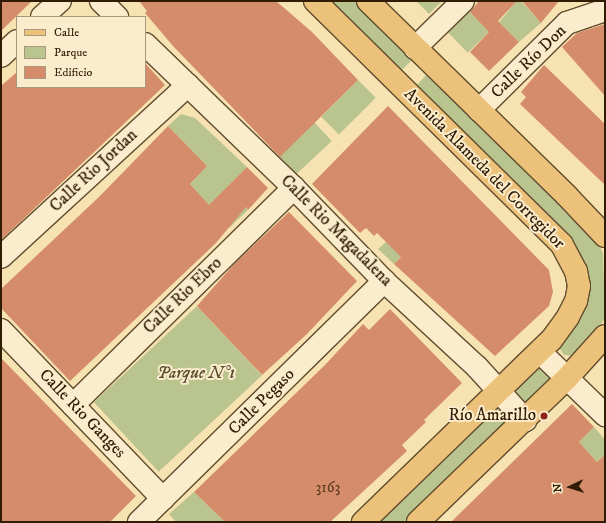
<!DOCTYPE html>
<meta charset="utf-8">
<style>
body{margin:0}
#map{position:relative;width:606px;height:523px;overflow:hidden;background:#f7e2b2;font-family:"IM FELL DW Pica",serif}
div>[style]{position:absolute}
.green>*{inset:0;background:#b9c48f;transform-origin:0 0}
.building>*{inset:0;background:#d48c6a}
.roads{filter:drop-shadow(1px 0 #624d2f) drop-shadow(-1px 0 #624d2f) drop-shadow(0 1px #624d2f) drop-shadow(0 -1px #624d2f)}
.minor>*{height:22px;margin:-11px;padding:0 11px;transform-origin:11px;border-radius:11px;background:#faeccd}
.major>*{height:22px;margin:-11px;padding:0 11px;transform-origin:11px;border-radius:11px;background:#ecc179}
.dots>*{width:11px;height:11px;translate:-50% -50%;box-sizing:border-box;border:2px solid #faeccd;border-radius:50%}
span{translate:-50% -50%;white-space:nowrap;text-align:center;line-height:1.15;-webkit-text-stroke:4px #faeccd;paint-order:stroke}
.number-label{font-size:15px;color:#59371d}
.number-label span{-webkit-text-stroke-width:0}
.street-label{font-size:17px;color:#301b03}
.park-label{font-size:17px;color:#594e2d;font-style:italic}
.poi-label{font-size:17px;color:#301b03}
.right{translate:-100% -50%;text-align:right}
.frame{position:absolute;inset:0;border:2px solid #301b03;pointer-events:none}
.legend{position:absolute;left:16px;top:16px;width:130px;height:72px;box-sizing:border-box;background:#faeccd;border:1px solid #a9987c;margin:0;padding:5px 7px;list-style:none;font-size:12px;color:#301b03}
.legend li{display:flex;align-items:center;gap:8px;height:20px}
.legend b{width:20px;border:1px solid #a9987c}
.north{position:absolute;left:550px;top:467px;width:40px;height:40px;-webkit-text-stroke:3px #faeccd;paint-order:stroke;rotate:266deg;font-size:11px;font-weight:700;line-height:16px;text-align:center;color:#301b03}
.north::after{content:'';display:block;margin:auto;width:14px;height:18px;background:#301b03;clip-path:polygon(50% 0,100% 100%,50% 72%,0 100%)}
</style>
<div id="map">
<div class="green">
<i style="clip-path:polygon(329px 1px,356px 1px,414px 58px,401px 71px)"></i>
<i style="clip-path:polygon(416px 1px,442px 1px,429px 14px)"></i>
<i style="clip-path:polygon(517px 1px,521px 1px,541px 23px,519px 42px,499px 22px)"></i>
<i style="left:469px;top:11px;width:29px;height:30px;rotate:46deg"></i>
<i style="clip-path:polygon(428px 73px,594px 236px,603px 253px,605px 317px,596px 335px,574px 356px,564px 355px,560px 349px,561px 344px,585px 308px,589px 290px,582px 258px,573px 243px,416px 86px)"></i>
<i style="left:358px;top:80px;width:25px;height:52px;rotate:45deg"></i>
<i style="clip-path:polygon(181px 114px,195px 118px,247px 167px,228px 186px,248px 210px,229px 228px,190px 184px,207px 166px,168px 126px)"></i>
<i style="left:314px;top:122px;width:26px;height:49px;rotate:47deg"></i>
<i style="clip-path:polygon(425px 232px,394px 264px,378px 249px,386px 242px)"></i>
<i style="left:197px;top:306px;width:95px;height:141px;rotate:47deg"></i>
<i style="clip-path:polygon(540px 368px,545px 369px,550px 376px,549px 383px,525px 403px,520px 401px,515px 392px,517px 386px,535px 369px)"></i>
<i style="clip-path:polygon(495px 409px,502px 410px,506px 415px,505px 426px,406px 522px,375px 522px)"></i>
<i style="clip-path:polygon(594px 427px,605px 440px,605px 455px,597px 462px,579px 442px)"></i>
<i style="clip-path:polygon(194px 492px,225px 522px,176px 522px,169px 514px)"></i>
</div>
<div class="building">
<i style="clip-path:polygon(1px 1px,32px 1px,1px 31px)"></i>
<i style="clip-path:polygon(139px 1px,276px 1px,312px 32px,358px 80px,280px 157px,173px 46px,145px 13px,147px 11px)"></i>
<i style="clip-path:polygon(479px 1px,517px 1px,498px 21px,519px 42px,489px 71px,470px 52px,489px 32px,470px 12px)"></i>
<i style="clip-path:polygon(522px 1px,559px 1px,541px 23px)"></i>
<i style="clip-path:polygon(605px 24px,605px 96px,562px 47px,577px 33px)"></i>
<i style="clip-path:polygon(145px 63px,165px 85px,1px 240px,1px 86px,17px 72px,17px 87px,145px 87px)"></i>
<i style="clip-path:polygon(544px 65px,605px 124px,605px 185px,520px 104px,526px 97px,521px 92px)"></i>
<i style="clip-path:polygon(388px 106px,549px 270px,553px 292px,549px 306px,495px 356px,394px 264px,401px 257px,377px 233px,374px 236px,366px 228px,360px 233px,312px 184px)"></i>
<i style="clip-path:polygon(168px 126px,207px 166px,190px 184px,209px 205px,247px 167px,268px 188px,248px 210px,246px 207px,216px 243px,70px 381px,1px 308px,1px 289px,99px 197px)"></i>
<i style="clip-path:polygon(289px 212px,357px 281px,307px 334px,262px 375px,197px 306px,235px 263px)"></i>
<i style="clip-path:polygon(390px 309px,462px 383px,424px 420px,426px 422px,402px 445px,407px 451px,330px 522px,225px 522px,194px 492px,325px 365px,363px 324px,369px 330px)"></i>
<i style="clip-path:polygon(1px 358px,136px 496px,110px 522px,1px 522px)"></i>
<i style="clip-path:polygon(572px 404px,594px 427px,579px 442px,597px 462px,605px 455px,605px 522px,451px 522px)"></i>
</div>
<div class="roads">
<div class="minor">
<i style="left:101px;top:1px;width:23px;rotate:45deg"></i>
<i style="left:42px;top:17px;width:24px;rotate:-42deg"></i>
<i style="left:145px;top:44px;width:207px;rotate:44deg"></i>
<i style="left:294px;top:188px;width:129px;rotate:45.9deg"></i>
<i style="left:384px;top:281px;width:127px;rotate:42.8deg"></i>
<i style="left:477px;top:367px;width:72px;rotate:47.8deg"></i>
<i style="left:415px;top:48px;width:67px;rotate:-44.4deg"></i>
<i style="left:1px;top:56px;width:22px;rotate:-43deg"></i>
<i style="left:479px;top:110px;width:124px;rotate:-44.7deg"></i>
<i style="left:567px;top:23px;width:40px;rotate:-18.9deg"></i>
<i style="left:1px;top:257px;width:254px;rotate:-42.6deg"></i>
<i style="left:1px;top:330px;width:234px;rotate:46.2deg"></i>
<i style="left:540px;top:352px;width:91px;rotate:44.1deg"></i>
<i style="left:73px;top:405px;width:310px;rotate:-44.5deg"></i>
<i style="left:139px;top:522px;width:344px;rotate:-44.5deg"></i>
</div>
<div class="major">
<i style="left:315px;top:1px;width:347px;rotate:44.6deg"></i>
<i style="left:562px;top:245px;width:30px;rotate:62deg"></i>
<i style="left:576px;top:271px;width:15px;rotate:79deg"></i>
<i style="left:579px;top:286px;width:15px;rotate:101deg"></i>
<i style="left:576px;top:301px;width:18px;rotate:117deg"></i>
<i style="left:568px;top:317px;width:29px;rotate:126deg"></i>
<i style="left:551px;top:340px;width:262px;rotate:135.9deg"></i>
<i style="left:368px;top:1px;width:279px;rotate:44.4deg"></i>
<i style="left:567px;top:196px;width:55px;rotate:46.5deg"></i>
<i style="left:418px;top:522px;width:209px;rotate:-44deg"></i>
<i style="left:568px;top:377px;width:55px;rotate:-47.9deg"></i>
</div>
</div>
<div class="dots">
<i style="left:544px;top:416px;background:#8f2418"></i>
</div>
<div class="number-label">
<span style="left:328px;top:488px">3163</span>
</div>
<div class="street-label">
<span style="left:529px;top:62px;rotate:-44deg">Calle Río Don</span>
<span style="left:484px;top:169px;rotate:45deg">Avenida Alameda del Corregidor</span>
<span style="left:94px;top:171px;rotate:-43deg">Calle Rio Jordan</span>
<span style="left:336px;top:231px;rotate:45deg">Calle Rio Magadalena</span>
<span style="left:183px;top:296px;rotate:-44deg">Calle Rio Ebro</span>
<span style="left:262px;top:402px;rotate:-45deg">Calle Pegaso</span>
<span style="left:82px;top:414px;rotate:46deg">Calle Rio Ganges</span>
</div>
<div class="park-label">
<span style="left:196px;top:374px">Parque N°1</span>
</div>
<div class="poi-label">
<span class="right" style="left:536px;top:416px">Río Amarillo</span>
</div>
<div class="frame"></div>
<ul class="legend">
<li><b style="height:5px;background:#ecc179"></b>Calle</li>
<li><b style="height:11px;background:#b9c48f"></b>Parque</li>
<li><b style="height:11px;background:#d48c6a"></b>Edificio</li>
</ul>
<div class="north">N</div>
</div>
